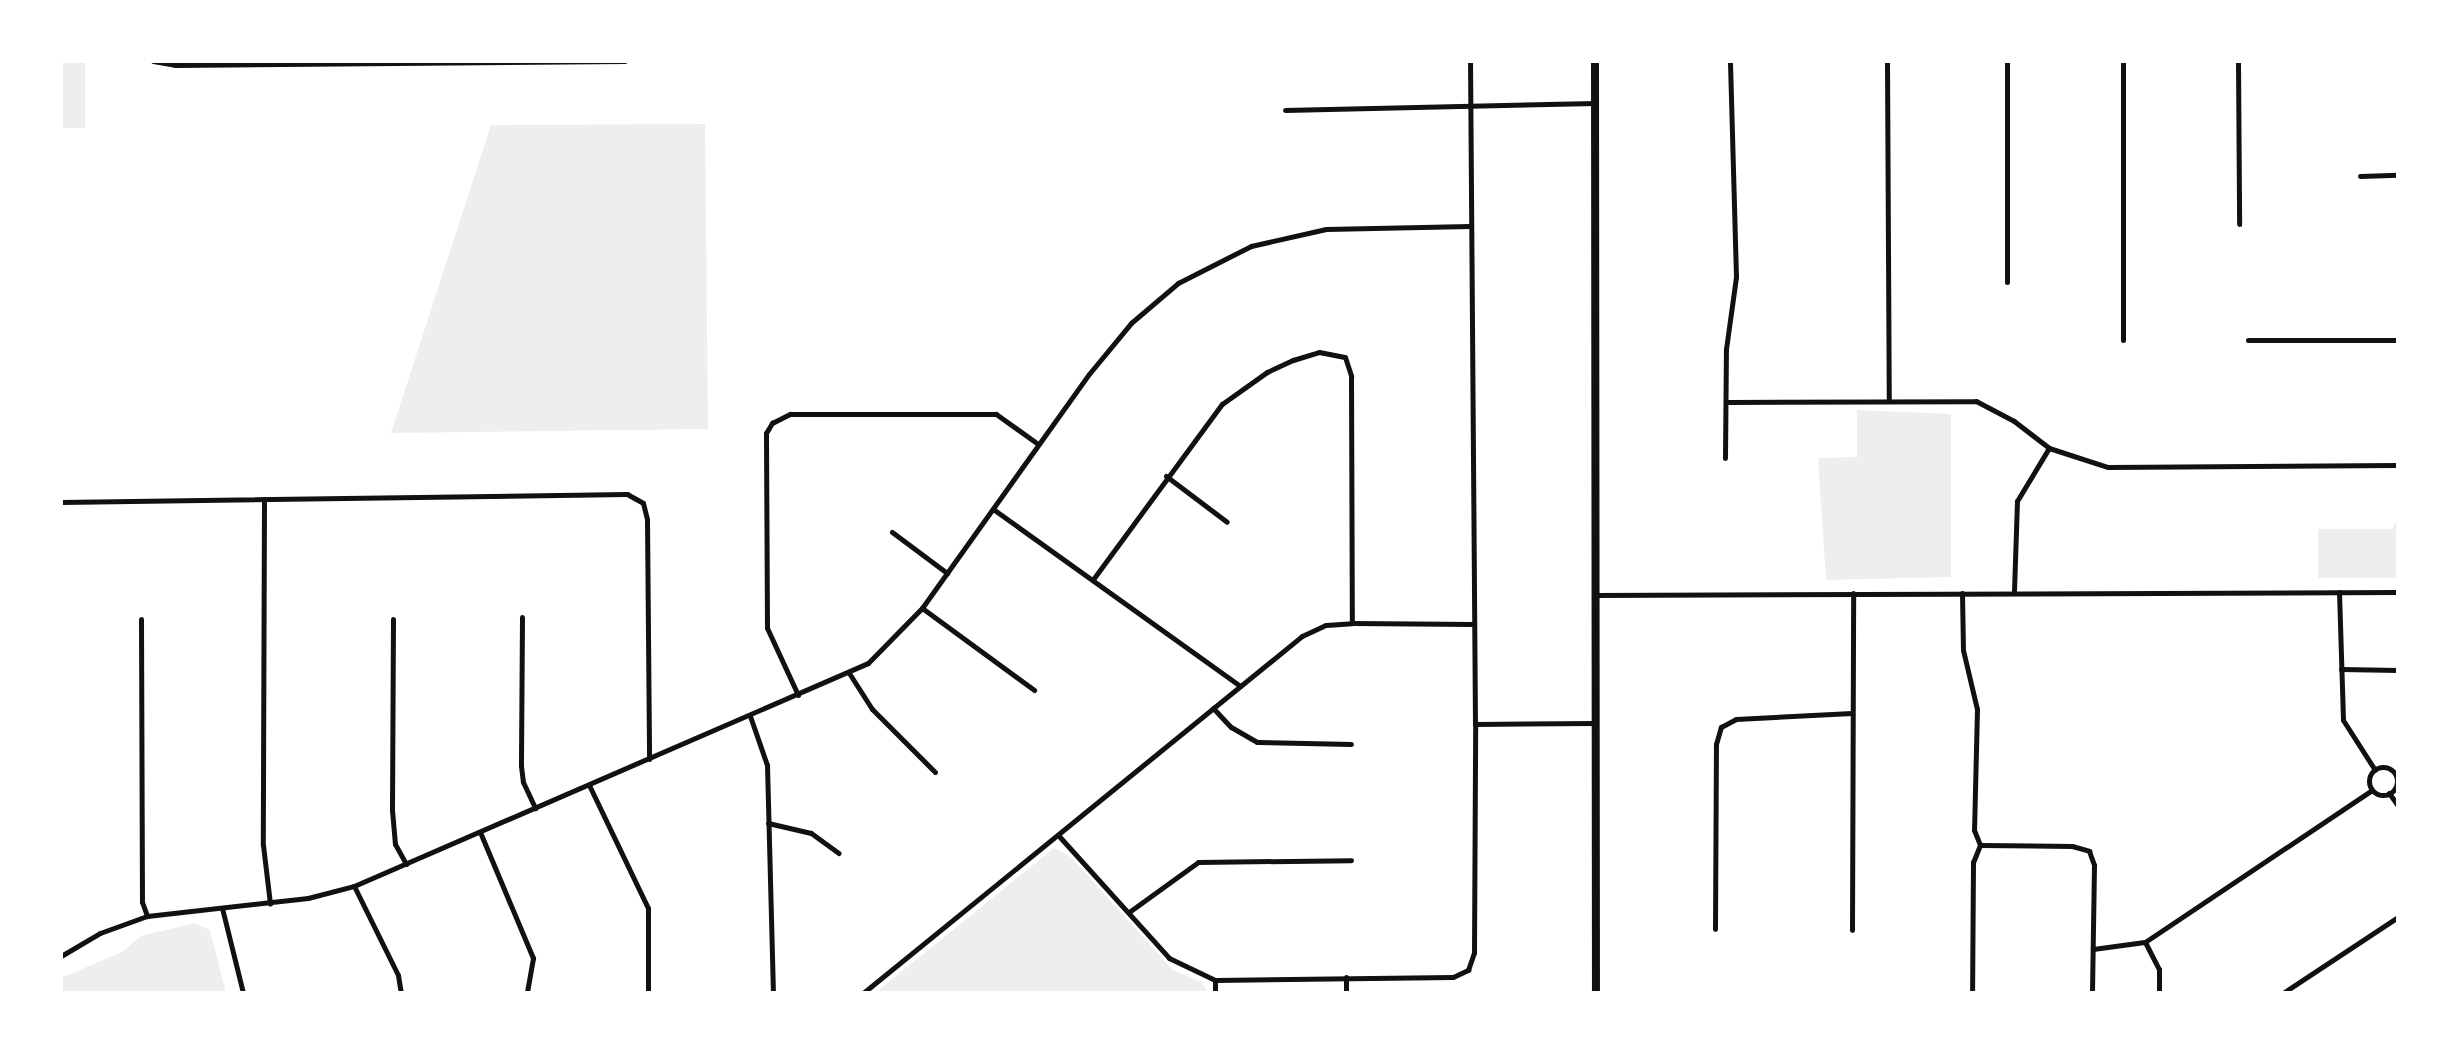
<!DOCTYPE html>
<style>
body{margin:0}
#map{position:relative;width:2459px;height:1054px;overflow:hidden;background:#fff;font-family:"Sofia Sans Condensed",sans-serif}
div>[style]{position:absolute}
.green>*{inset:0;background:#eee;transform-origin:0 0}
.minor>*{height:5px;margin:-2.5px;padding:0 2.5px;transform-origin:2.5px;border-radius:2.5px;background:#111}
.minor>.ring{margin:-2.5px;padding:0;box-sizing:content-box;background:none;border:5px solid #111;border-radius:50%}
.secondary>*{height:8px;margin:-4px;padding:0 4px;transform-origin:4px;border-radius:4px;background:#111}
span{translate:-50% -50%;white-space:nowrap;text-align:center;line-height:1.15;-webkit-text-stroke:6px #fff;paint-order:stroke}
.frame{position:absolute;inset:0;border:63px solid #fff;pointer-events:none}
</style>
<div id="map">
<div class="green">
<i style="left:61px;top:61px;width:24px;height:67px"></i>
<i style="clip-path:polygon(705px 124px,708px 429px,391px 433px,491px 125px)"></i>
<i style="clip-path:polygon(1857px 410px,1951px 414px,1951px 577px,1826px 580px,1818px 458px,1857px 457px)"></i>
<i style="clip-path:polygon(2398px 515px,2398px 578px,2318px 578px,2318px 529px,2393px 529px)"></i>
<i style="clip-path:polygon(1054px 848px,1071px 857px,1173px 970px,1202px 982px,1208px 993px,875px 993px)"></i>
<i style="clip-path:polygon(195px 923px,210px 930px,226px 993px,61px 993px,61px 978px,122px 952px,141px 936px)"></i>
</div>
<div class="minor">
<i style="left:153px;top:61px;width:22px;rotate:10deg"></i>
<i style="left:175px;top:65px;width:450px;rotate:-0.5deg"></i>
<i style="left:1887px;top:61px;width:339px;rotate:89.7deg"></i>
<i style="left:2238px;top:61px;width:163px;rotate:89.6deg"></i>
<i style="left:1285px;top:110px;width:311px;rotate:-1.3deg"></i>
<i style="left:2360px;top:176px;width:38px;rotate:-2deg"></i>
<i style="left:2007px;top:282px;width:221px;rotate:-90deg"></i>
<i style="left:2123px;top:340px;width:279px;rotate:-90deg"></i>
<i style="left:2248px;top:340px;width:150px"></i>
<i style="left:1728px;top:402px;width:248px;rotate:-0.2deg"></i>
<i style="left:1976px;top:401px;width:43px;rotate:27.8deg"></i>
<i style="left:2014px;top:421px;width:44px;rotate:37.6deg"></i>
<i style="left:2049px;top:448px;width:62px;rotate:17.9deg"></i>
<i style="left:2108px;top:467px;width:290px;rotate:-0.4deg"></i>
<i style="left:1725px;top:458px;width:109px;rotate:-89.5deg"></i>
<i style="left:1726px;top:349px;width:73px;rotate:-82.1deg"></i>
<i style="left:1736px;top:277px;width:216px;rotate:-91.6deg"></i>
<i style="left:1166px;top:476px;width:76px;rotate:37deg"></i>
<i style="left:264px;top:499px;width:346px;rotate:90.2deg"></i>
<i style="left:263px;top:845px;width:59px;rotate:83.2deg"></i>
<i style="left:61px;top:502px;width:566px;rotate:-0.81deg"></i>
<i style="left:627px;top:494px;width:18px;rotate:29deg"></i>
<i style="left:643px;top:503px;width:16px;rotate:76deg"></i>
<i style="left:647px;top:519px;width:240px;rotate:89.5deg"></i>
<i style="left:993px;top:509px;width:304px;rotate:35.6deg"></i>
<i style="left:892px;top:532px;width:69px;rotate:36.7deg"></i>
<i style="left:1094px;top:578px;width:216px;rotate:-53.7deg"></i>
<i style="left:1222px;top:404px;width:55px;rotate:-35.4deg"></i>
<i style="left:1267px;top:372px;width:29px;rotate:-25deg"></i>
<i style="left:1293px;top:360px;width:27px;rotate:-17deg"></i>
<i style="left:1319px;top:352px;width:26px;rotate:11deg"></i>
<i style="left:1345px;top:357px;width:20px;rotate:72deg"></i>
<i style="left:1351px;top:376px;width:247px;rotate:89.8deg"></i>
<i style="left:2014px;top:591px;width:90px;rotate:-88.1deg"></i>
<i style="left:2017px;top:501px;width:62px;rotate:-58.9deg"></i>
<i style="left:2339px;top:592px;width:128px;rotate:88.2deg"></i>
<i style="left:2343px;top:720px;width:59px;rotate:57.4deg"></i>
<i style="left:1962px;top:593px;width:57px;rotate:89deg"></i>
<i style="left:1963px;top:650px;width:61px;rotate:76.7deg"></i>
<i style="left:1977px;top:709px;width:121px;rotate:91.4deg"></i>
<i style="left:1974px;top:830px;width:16px;rotate:68deg"></i>
<i style="left:1980px;top:845px;width:18px;rotate:112deg"></i>
<i style="left:1973px;top:862px;width:131px;rotate:90.4deg"></i>
<i style="left:1595px;top:595px;width:803px;rotate:-0.21deg"></i>
<i style="left:922px;top:608px;width:139px;rotate:36.2deg"></i>
<i style="left:522px;top:617px;width:149px;rotate:90.4deg"></i>
<i style="left:521px;top:766px;width:16px;rotate:83deg"></i>
<i style="left:523px;top:782px;width:29px;rotate:65deg"></i>
<i style="left:141px;top:619px;width:283px;rotate:89.8deg"></i>
<i style="left:142px;top:902px;width:15px;rotate:70deg"></i>
<i style="left:393px;top:619px;width:191px;rotate:90.3deg"></i>
<i style="left:392px;top:810px;width:34px;rotate:85deg"></i>
<i style="left:395px;top:844px;width:23px;rotate:61deg"></i>
<i style="left:2341px;top:669px;width:57px;rotate:1deg"></i>
<i style="left:849px;top:673px;width:43px;rotate:57.4deg"></i>
<i style="left:872px;top:709px;width:89px;rotate:45deg"></i>
<i style="left:798px;top:695px;width:74px;rotate:-114.8deg"></i>
<i style="left:767px;top:628px;width:195px;rotate:-90.3deg"></i>
<i style="left:766px;top:433px;width:12px;rotate:-59deg"></i>
<i style="left:772px;top:423px;width:20px;rotate:-27deg"></i>
<i style="left:790px;top:414px;width:206px"></i>
<i style="left:996px;top:414px;width:52px;rotate:35.5deg"></i>
<i style="left:1213px;top:708px;width:26px;rotate:47deg"></i>
<i style="left:1231px;top:727px;width:30px;rotate:30deg"></i>
<i style="left:1257px;top:742px;width:94px;rotate:1.2deg"></i>
<i style="left:750px;top:716px;width:52px;rotate:70.9deg"></i>
<i style="left:767px;top:765px;width:228px;rotate:88.5deg"></i>
<i style="left:1475px;top:724px;width:120px;rotate:-0.5deg"></i>
<i class="ring" style="left:2369px;top:767px;width:23px;height:23px"></i>
<i style="left:589px;top:785px;width:136px;rotate:64.4deg"></i>
<i style="left:648px;top:908px;width:85px;rotate:90deg"></i>
<i style="left:2389px;top:793px;width:16px;rotate:55deg"></i>
<i style="left:768px;top:823px;width:44px;rotate:13.1deg"></i>
<i style="left:811px;top:833px;width:34px;rotate:36deg"></i>
<i style="left:480px;top:832px;width:137px;rotate:67.2deg"></i>
<i style="left:533px;top:958px;width:36px;rotate:100deg"></i>
<i style="left:1058px;top:835px;width:166px;rotate:47.9deg"></i>
<i style="left:1169px;top:958px;width:51px;rotate:25.6deg"></i>
<i style="left:1215px;top:980px;width:238px;rotate:-0.7deg"></i>
<i style="left:1453px;top:977px;width:17px;rotate:-25deg"></i>
<i style="left:1468px;top:970px;width:18px;rotate:-71deg"></i>
<i style="left:1474px;top:953px;width:229px;rotate:-89.7deg"></i>
<i style="left:1475px;top:724px;width:663px;rotate:-90.43deg"></i>
<i style="left:1980px;top:845px;width:92px;rotate:0.6deg"></i>
<i style="left:2072px;top:846px;width:18px;rotate:16deg"></i>
<i style="left:2089px;top:851px;width:15px;rotate:70deg"></i>
<i style="left:2094px;top:865px;width:128px;rotate:90.9deg"></i>
<i style="left:354px;top:886px;width:99px;rotate:63.7deg"></i>
<i style="left:398px;top:975px;width:18px;rotate:81deg"></i>
<i style="left:222px;top:908px;width:88px;rotate:76.1deg"></i>
<i style="left:1129px;top:912px;width:85px;rotate:-35.9deg"></i>
<i style="left:1198px;top:862px;width:153px;rotate:-0.7deg"></i>
<i style="left:1715px;top:929px;width:185px;rotate:-89.7deg"></i>
<i style="left:1716px;top:744px;width:18px;rotate:-74deg"></i>
<i style="left:1721px;top:727px;width:17px;rotate:-28deg"></i>
<i style="left:1736px;top:719px;width:116px;rotate:-3deg"></i>
<i style="left:1852px;top:930px;width:337px;rotate:-89.8deg"></i>
<i style="left:2145px;top:942px;width:30px;rotate:63deg"></i>
<i style="left:2159px;top:969px;width:24px;rotate:90deg"></i>
<i style="left:2093px;top:949px;width:52px;rotate:-7.7deg"></i>
<i style="left:2145px;top:942px;width:273px;rotate:-33.8deg"></i>
<i style="left:61px;top:956px;width:45px;rotate:-30.5deg"></i>
<i style="left:100px;top:933px;width:50px;rotate:-19.9deg"></i>
<i style="left:147px;top:916px;width:162px;rotate:-6.4deg"></i>
<i style="left:308px;top:898px;width:48px;rotate:-14.6deg"></i>
<i style="left:354px;top:886px;width:560px;rotate:-23.45deg"></i>
<i style="left:868px;top:663px;width:77px;rotate:-45.5deg"></i>
<i style="left:922px;top:608px;width:287px;rotate:-54.5deg"></i>
<i style="left:1089px;top:374px;width:66px;rotate:-50.5deg"></i>
<i style="left:1131px;top:323px;width:62px;rotate:-40.4deg"></i>
<i style="left:1178px;top:283px;width:82px;rotate:-26.9deg"></i>
<i style="left:1251px;top:246px;width:77px;rotate:-12.8deg"></i>
<i style="left:1326px;top:229px;width:144px;rotate:-1.2deg"></i>
<i style="left:863px;top:993px;width:566px;rotate:-39.12deg"></i>
<i style="left:1302px;top:636px;width:26px;rotate:-25deg"></i>
<i style="left:1326px;top:625px;width:26px;rotate:-4deg"></i>
<i style="left:1352px;top:623px;width:121px;rotate:0.5deg"></i>
<i style="left:1215px;top:993px;width:13px;rotate:-90deg"></i>
<i style="left:1346px;top:993px;width:16px;rotate:-90deg"></i>
<i style="left:2283px;top:993px;width:138px;rotate:-33.5deg"></i>
</div>
<div class="secondary">
<i style="left:1595px;top:61px;width:932px;rotate:89.94deg"></i>
</div>
<div class="frame"></div>
</div>
